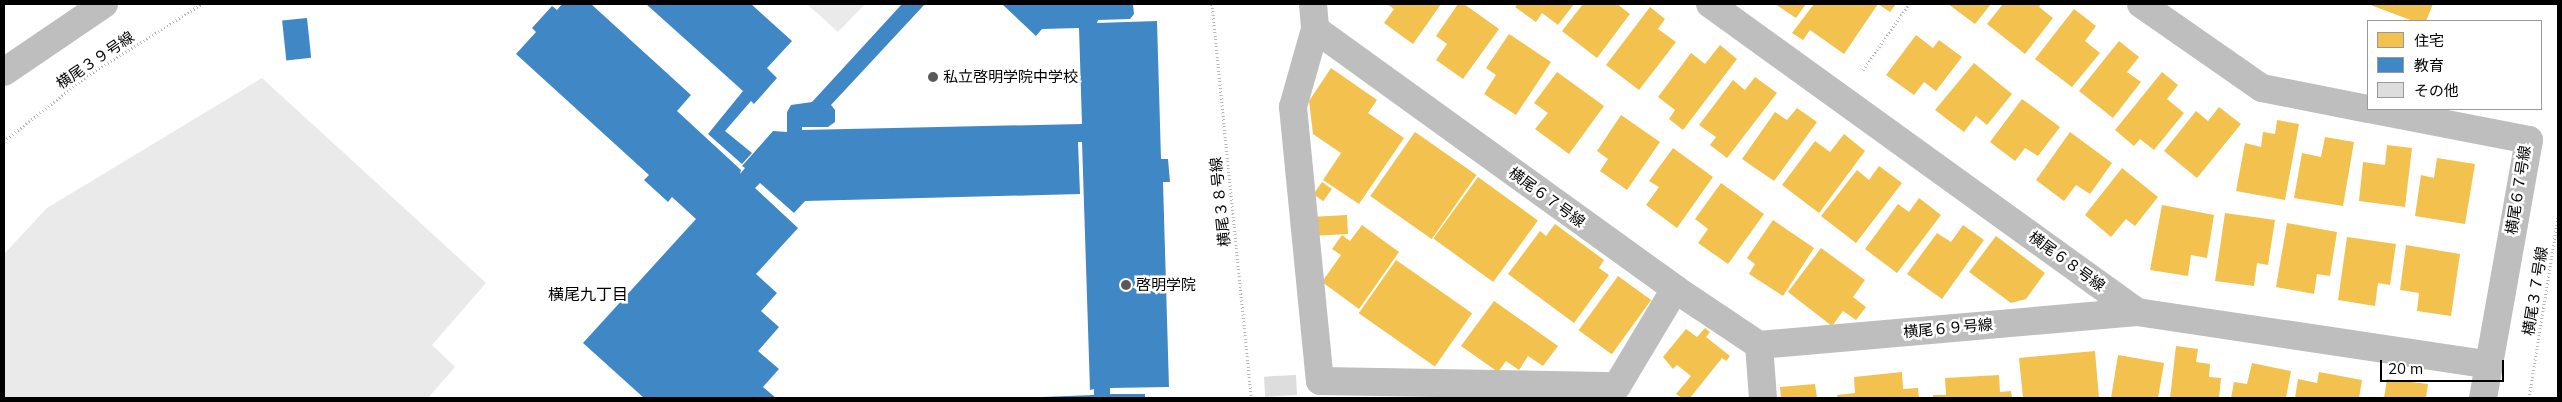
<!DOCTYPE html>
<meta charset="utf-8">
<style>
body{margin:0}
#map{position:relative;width:2562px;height:402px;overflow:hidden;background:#fff;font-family:Mulish,"Noto Sans JP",sans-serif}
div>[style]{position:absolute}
.green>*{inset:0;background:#eaeaea}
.homes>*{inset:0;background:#f2c14e;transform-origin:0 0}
.schools>*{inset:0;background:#3f88c5;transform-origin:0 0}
.building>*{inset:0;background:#ddd;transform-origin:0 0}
.path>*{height:3px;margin-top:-1.5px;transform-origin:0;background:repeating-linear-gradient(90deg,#b8b8b8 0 1px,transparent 0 3.5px)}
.minor>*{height:28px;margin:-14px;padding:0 14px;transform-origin:14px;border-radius:14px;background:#bebebe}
.dots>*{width:14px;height:14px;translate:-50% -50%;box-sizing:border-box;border:2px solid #fff;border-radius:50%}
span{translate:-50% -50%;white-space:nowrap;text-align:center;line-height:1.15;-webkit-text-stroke:5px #fff;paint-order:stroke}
.street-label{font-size:15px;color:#000}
.poi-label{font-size:15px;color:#000}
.left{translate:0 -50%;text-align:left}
.neighbourhood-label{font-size:16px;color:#000}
.frame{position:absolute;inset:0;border:5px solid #000;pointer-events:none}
.legend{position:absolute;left:2367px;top:20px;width:175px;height:90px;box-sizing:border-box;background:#fff;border:1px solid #999;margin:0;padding:6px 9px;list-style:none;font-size:15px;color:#000}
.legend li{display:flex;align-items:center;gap:10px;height:25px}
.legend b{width:25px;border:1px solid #999}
.scale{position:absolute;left:2380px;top:360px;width:124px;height:22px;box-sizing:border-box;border:2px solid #000;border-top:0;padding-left:6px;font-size:15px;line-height:18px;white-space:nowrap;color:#000;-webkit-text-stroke:4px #fff;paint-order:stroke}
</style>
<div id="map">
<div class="green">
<i style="clip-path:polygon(807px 4px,865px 4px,838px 32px)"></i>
<i style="clip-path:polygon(262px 78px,486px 283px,432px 345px,455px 367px,428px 398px,4px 398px,4px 254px,47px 208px)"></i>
</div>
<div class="homes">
<i style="clip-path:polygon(1387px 4px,1441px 4px,1413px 44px,1384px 23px,1394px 9px)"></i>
<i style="clip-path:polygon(1458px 4px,1464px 4px,1499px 29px,1463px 79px,1436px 60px,1447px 44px,1436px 36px)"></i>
<i style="clip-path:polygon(1518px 4px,1574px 4px,1558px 25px,1542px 13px,1536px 22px,1515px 7px)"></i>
<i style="clip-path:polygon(1583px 4px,1617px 4px,1630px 14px,1597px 58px,1562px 31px)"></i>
<i style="clip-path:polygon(1775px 4px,1806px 4px,1796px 18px)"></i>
<i style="clip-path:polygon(1814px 4px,1896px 4px,1890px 12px,1878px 4px,1844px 54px,1810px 30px,1803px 40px,1792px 33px)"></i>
<i style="clip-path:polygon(1948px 4px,1991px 4px,1975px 24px)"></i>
<i style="clip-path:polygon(2003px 4px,2041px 4px,2039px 7px,2053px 18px,2025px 54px,1987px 24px)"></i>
<i style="clip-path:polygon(2368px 4px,2433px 4px,2426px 21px,2413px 21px)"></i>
<i style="clip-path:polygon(1650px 7px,1665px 19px,1658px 29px,1676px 42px,1639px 90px,1606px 65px)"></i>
<i style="clip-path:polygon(2074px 9px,2096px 26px,2085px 41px,2100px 53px,2072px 87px,2035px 59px)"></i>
<i style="clip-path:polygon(1509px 34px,1551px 62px,1516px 115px,1484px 94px,1496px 75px,1486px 68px)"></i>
<i style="clip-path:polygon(1916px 35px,1933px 48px,1939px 40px,1962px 57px,1936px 91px,1924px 82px,1914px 95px,1886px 75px)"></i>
<i style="clip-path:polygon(2119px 41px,2139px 57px,2127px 72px,2141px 82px,2113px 118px,2079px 91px)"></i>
<i style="clip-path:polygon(1720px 45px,1737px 59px,1683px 130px,1669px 119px,1675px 110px,1658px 97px,1691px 53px,1705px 64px)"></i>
<i style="clip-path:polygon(1974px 63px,2012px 94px,1987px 125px,1976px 116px,1964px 132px,1935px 110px)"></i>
<i style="clip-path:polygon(1331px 68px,1377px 100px,1368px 113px,1404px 138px,1359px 204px,1323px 180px,1341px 153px,1313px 134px,1309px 101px)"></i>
<i style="clip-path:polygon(1557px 72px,1604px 106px,1569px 154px,1535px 129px,1548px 113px,1534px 103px)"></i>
<i style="clip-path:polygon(2162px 72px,2178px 85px,2167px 99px,2184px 113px,2154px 150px,2140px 139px,2134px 146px,2115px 130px)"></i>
<i style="clip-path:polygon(1755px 77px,1777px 93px,1727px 158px,1710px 145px,1716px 137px,1699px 125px,1733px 80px,1745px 90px)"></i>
<i style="clip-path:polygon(2022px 99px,2060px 127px,2038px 156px,2025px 148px,2015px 161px,1990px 142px)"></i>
<i style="clip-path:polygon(2219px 107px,2241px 124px,2197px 178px,2164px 151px,2196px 111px,2208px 121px)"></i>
<i style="clip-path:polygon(1797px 108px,1817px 122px,1774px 181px,1742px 159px,1775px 112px,1787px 120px)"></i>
<i style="clip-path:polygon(1621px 115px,1660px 142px,1627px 190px,1600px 171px,1608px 159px,1597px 151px)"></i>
<i style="clip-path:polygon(2277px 120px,2299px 124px,2285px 200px,2236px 191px,2245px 143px,2261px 147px,2263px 132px,2275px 134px)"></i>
<i style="left:1415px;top:132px;width:75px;height:78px;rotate:35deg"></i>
<i style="clip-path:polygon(2070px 132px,2112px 163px,2090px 194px,2076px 185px,2064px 201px,2036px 180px)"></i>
<i style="clip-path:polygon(1844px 134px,1865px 151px,1819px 213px,1782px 185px,1815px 141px,1830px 152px)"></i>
<i style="clip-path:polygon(2325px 137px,2354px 142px,2343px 206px,2294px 198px,2302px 153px,2321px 157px)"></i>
<i style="clip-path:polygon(2387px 145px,2412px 148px,2405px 207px,2359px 201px,2363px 162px,2385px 165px)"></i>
<i style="clip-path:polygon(1673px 148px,1713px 177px,1677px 228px,1646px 205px,1659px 187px,1649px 181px)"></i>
<i style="clip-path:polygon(2437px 158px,2475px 164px,2465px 224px,2415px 216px,2421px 175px,2434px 178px)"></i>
<i style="clip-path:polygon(1879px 166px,1902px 183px,1856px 243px,1821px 216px,1857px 170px,1869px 180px)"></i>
<i style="clip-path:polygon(2122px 168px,2158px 197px,2135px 226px,2126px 219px,2111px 237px,2085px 215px)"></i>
<i style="left:1478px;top:177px;width:74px;height:76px;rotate:36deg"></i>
<i style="left:1322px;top:182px;width:12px;height:15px;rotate:35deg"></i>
<i style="clip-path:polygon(1721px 183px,1764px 214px,1728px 264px,1698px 243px,1708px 229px,1695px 219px)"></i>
<i style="clip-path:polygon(1919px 198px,1941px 215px,1897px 273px,1865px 249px,1898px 204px,1909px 212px)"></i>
<i style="clip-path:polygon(2162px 205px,2214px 215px,2207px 258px,2191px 255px,2188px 276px,2150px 270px)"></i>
<i style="clip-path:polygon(2225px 213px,2275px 220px,2268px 265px,2257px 263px,2254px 286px,2215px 281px)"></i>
<i style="left:1347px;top:215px;width:19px;height:32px;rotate:87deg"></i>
<i style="clip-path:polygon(1773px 220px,1814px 248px,1783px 296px,1749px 274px,1755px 264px,1747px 258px)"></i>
<i style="clip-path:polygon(2287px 223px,2337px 232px,2330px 276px,2317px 274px,2314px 294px,2276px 287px)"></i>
<i style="clip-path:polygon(1555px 224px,1604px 260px,1599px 268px,1609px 275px,1574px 323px,1508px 274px,1540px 231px,1546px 236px)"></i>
<i style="clip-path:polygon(1362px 225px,1399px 252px,1359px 309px,1322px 282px,1341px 255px,1332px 249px,1342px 235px,1350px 241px)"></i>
<i style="clip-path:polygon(1963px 225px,1984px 240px,1942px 299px,1907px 274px,1937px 233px,1951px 242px)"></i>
<i style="clip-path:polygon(1996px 236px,2045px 273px,2026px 299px,2011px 303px,1969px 272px)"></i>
<i style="clip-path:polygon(2347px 237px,2396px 244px,2390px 285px,2378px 283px,2375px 306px,2338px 300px)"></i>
<i style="clip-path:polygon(2406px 245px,2460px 254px,2451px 316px,2417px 311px,2419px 293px,2400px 290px)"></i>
<i style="clip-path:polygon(1821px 248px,1865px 280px,1853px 297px,1866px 307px,1856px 320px,1843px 311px,1832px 326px,1788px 292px)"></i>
<i style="left:1396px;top:260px;width:93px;height:65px;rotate:35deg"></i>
<i style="left:1618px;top:276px;width:41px;height:67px;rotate:36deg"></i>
<i style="clip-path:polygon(1494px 301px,1558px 346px,1543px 366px,1528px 356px,1519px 370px,1506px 361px,1498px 372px,1461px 346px)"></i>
<i style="clip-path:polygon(1705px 328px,1710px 332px,1706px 337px,1730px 356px,1726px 361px,1722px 358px,1690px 398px,1682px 398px,1676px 394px,1691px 376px,1677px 365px,1673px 369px,1663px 357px,1686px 329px,1697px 337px)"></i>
<i style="clip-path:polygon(2176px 346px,2198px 349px,2196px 362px,2210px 364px,2209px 377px,2221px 378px,2219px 398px,2170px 398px)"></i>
<i style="clip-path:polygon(2095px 351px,2099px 398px,2023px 398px,2019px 358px)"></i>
<i style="clip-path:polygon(2118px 355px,2164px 363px,2158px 398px,2111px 398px)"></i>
<i style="clip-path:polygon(2252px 363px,2291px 371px,2286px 398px,2231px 398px,2234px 382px,2247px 384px)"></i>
<i style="clip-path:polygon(1902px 372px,1903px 389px,1918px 388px,1919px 398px,1838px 398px,1837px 395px,1855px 393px,1854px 377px)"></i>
<i style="clip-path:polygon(2319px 372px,2362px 380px,2359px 398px,2295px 398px,2298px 379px,2317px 383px)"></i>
<i style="clip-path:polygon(1999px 375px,2000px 392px,2011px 391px,2012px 398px,1933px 398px,1933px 395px,1946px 395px,1945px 378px)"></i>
<i style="clip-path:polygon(2387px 379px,2428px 384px,2426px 398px,2384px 398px)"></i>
<i style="clip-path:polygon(1815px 384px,1817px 398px,1781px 398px,1780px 387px)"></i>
</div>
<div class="schools">
<i style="clip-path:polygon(562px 4px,591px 4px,691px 95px,677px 111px,741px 170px,740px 174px,745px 168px,742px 166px,773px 131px,787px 132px,787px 112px,791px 105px,812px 102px,902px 4px,925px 4px,831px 105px,835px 110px,835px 122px,828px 127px,802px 127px,802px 130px,1082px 124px,1079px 28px,1042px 29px,1036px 36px,1002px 4px,1133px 4px,1134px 14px,1130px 19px,1098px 20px,1097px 23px,1157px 21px,1161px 159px,1168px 159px,1170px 182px,1163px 182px,1169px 387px,1110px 388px,1110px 394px,1145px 394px,1145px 398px,1016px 398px,1094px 395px,1094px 389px,1090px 390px,1082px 142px,1078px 142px,1080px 194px,805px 201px,794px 213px,760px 183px,755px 188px,798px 228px,756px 274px,777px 293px,761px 311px,779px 327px,758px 351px,779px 369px,763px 387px,776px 398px,644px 398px,583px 343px,696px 219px,672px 197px,668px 202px,644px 180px,649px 175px,516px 54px,536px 32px,532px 28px,552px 6px,557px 10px)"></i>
<i style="clip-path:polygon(646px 4px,751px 4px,792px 41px,767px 68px,777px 78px,754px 104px,751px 101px,725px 131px,752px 153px,742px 164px,708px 134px,743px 91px)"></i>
<i style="left:307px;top:18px;width:40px;height:25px;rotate:84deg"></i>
</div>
<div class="building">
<i style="left:1296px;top:375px;width:20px;height:32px;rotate:87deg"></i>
</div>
<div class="path">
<i style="left:1212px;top:4px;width:396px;rotate:84.3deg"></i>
<i style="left:1863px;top:70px;width:80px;rotate:-55.1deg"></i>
<i style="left:4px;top:141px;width:105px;rotate:-38.1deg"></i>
<i style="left:87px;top:76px;width:136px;rotate:-32.1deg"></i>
<i style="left:2529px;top:398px;width:183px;rotate:-80.9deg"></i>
</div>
<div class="minor">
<i style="left:1313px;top:4px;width:25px;rotate:85deg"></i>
<i style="left:1315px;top:29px;width:444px;rotate:35.8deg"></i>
<i style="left:1675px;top:289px;width:101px;rotate:33.7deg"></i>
<i style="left:1759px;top:345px;width:53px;rotate:85.7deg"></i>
<i style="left:1710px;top:4px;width:526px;rotate:35.8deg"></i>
<i style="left:2137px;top:312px;width:354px;rotate:8.5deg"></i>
<i style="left:2141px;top:4px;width:147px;rotate:34.8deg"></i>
<i style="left:2262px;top:88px;width:108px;rotate:11.2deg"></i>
<i style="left:1315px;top:29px;width:81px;rotate:105.8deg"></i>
<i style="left:1293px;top:107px;width:275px;rotate:84.4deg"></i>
<i style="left:1320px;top:381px;width:297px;rotate:1deg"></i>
<i style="left:1617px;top:386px;width:113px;rotate:-59.1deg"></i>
<i style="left:4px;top:72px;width:121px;rotate:-34.2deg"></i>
<i style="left:2369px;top:109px;width:163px;rotate:11deg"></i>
<i style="left:2529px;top:140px;width:262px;rotate:100.1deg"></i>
<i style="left:1759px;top:345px;width:379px;rotate:-5deg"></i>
</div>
<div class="dots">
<i style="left:933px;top:77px;background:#595959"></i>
<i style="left:1126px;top:285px;background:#595959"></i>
</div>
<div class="street-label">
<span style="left:95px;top:60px;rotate:-34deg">横尾３９号線</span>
<span style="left:2518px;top:190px;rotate:-81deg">横尾６７号線</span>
<span style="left:1547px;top:197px;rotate:36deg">横尾６７号線</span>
<span style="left:1220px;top:202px;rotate:-96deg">横尾３８号線</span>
<span style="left:2067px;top:261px;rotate:36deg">横尾６８号線</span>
<span style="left:2535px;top:291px;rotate:-81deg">横尾３７号線</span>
<span style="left:1948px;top:328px;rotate:-5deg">横尾６９号線</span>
</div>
<div class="poi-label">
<span class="left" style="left:943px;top:77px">私立啓明学院中学校</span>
<span class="left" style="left:1136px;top:285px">啓明学院</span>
</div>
<div class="neighbourhood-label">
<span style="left:588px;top:294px">横尾九丁目</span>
</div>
<div class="frame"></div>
<ul class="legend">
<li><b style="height:14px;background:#f2c14e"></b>住宅</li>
<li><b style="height:14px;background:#3f88c5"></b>教育</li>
<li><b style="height:14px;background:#ddd"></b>その他</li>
</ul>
<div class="scale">20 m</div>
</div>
